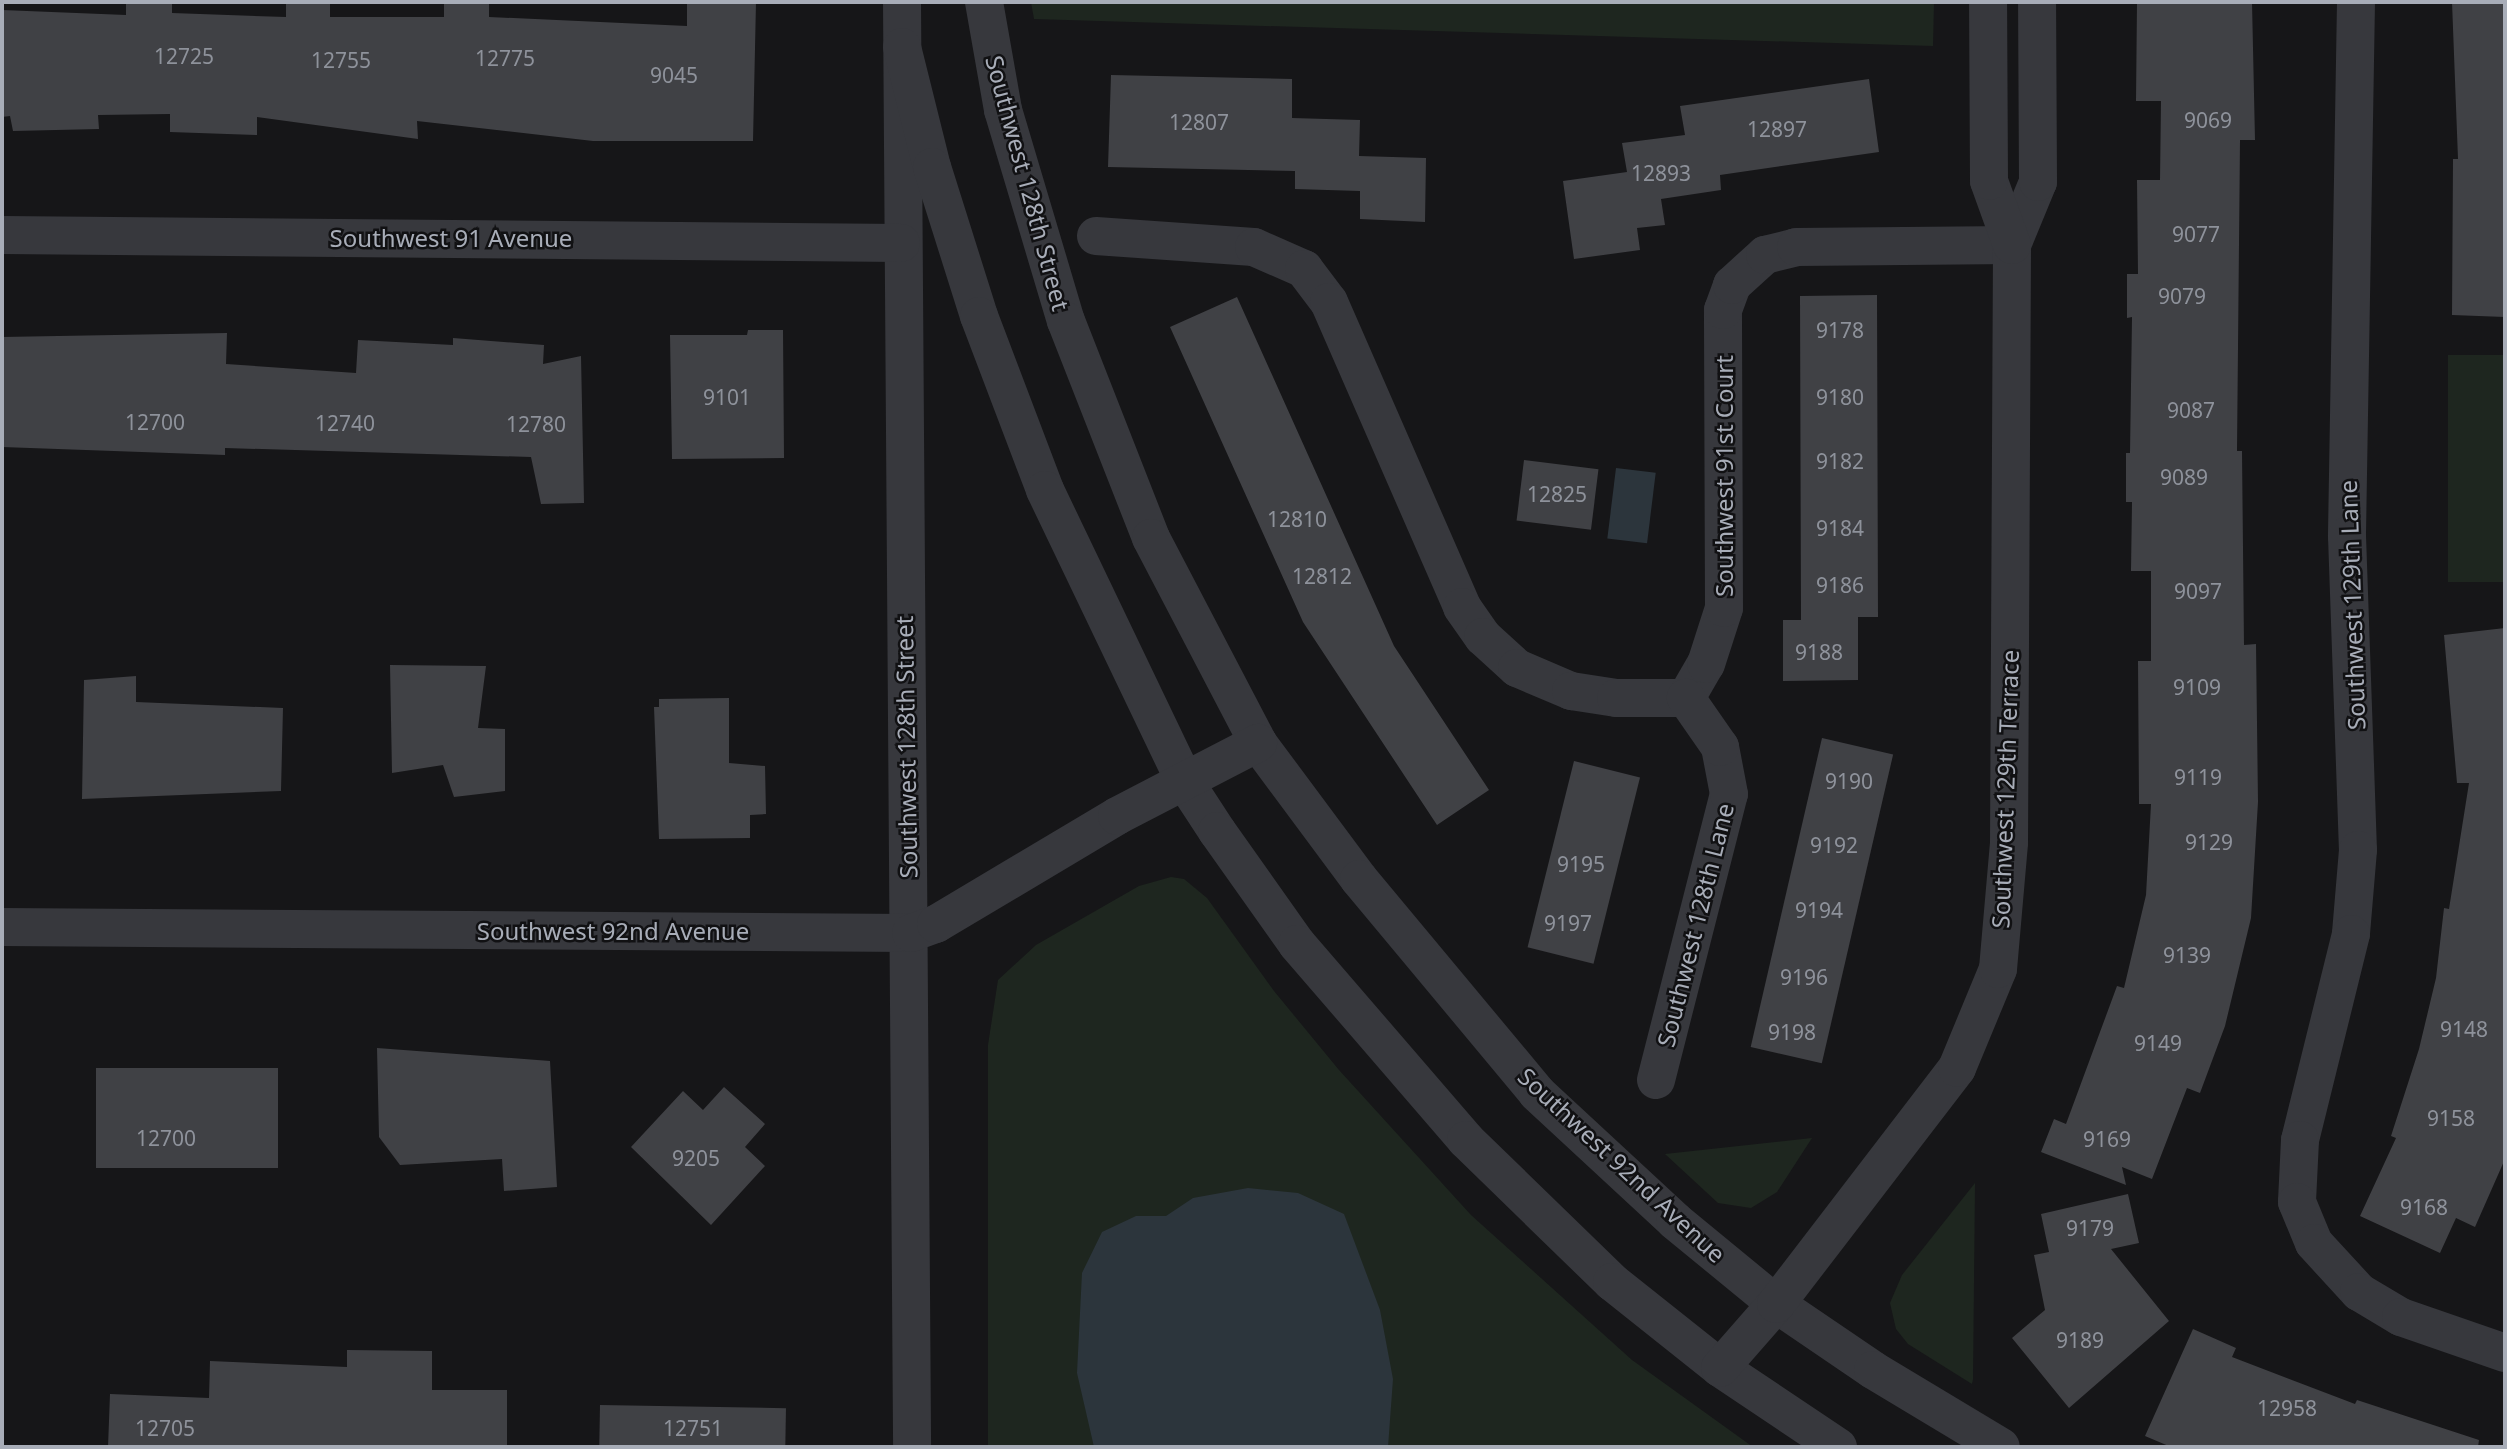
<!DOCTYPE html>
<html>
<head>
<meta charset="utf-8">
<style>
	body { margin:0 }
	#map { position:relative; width:2507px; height:1449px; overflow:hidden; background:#161618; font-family:"Noto Sans",sans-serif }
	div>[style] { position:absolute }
	.green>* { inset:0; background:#1e261f; transform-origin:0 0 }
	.water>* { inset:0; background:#2c353c; transform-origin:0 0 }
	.building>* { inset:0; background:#404145; transform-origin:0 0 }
	.minor>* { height:38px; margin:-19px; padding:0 19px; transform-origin:19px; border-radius:19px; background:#37383d }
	span { translate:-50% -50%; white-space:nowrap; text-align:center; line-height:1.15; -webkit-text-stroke:5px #111113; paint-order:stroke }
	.number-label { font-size:21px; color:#8e929b }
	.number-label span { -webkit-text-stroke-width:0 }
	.street-label { font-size:24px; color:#a8adb8 }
	.frame { position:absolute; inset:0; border:4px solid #a8adb8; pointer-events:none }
</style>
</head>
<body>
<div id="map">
	<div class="green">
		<i style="clip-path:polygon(1031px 2px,1934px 2px,1933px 46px,1034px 19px)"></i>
		<i style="left:2505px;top:355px;width:227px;height:57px;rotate:90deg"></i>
		<i style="clip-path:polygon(1171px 877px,1184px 879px,1207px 898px,1274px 991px,1339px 1070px,1471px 1215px,1632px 1360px,1753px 1447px,988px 1447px,988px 1045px,998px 980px,1036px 945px,1139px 886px)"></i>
		<i style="clip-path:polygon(1812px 1138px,1777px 1192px,1751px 1208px,1718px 1203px,1665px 1154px)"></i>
		<i style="clip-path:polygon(1975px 1183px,1973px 1379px,1972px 1384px,1908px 1344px,1896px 1329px,1890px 1303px,1902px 1275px)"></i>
	</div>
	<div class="water">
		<i style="left:1616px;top:468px;width:40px;height:71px;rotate:7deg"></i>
		<i style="clip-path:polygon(1248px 1188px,1298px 1193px,1344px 1214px,1380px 1310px,1393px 1379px,1388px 1447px,1094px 1447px,1077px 1373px,1082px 1273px,1102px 1232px,1136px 1216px,1166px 1216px,1193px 1198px)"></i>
	</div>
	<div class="building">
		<i style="clip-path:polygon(126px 2px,172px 2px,172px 13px,286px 17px,286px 2px,330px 2px,330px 17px,444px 17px,444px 2px,489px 2px,489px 17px,687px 26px,687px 2px,756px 2px,753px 141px,593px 141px,417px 121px,418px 139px,257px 117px,257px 135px,170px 132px,170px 114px,98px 115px,99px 129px,13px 131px,10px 116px,2px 117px,2px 10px,126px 15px)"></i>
		<i style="clip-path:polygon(2137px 2px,2252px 2px,2255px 140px,2240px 140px,2237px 451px,2242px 451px,2244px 645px,2256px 644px,2258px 802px,2251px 918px,2225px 1026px,2200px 1093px,2187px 1088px,2152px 1179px,2122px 1167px,2126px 1185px,2041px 1152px,2054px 1119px,2066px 1124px,2117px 986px,2124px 988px,2146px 895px,2151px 804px,2139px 804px,2138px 661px,2151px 661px,2151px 571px,2131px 571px,2132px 502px,2126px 502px,2126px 453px,2130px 453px,2132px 317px,2127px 318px,2127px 274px,2138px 274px,2137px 180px,2160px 180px,2161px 101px,2136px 101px)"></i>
		<i style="clip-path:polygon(2452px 2px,2505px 2px,2505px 317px,2452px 315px,2453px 159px,2458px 159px)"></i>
		<i style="clip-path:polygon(1111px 75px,1292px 79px,1292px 118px,1360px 120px,1359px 156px,1426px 158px,1425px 222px,1360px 219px,1360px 191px,1295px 189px,1295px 171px,1108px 167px)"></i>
		<i style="clip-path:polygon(1869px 79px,1879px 152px,1720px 175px,1721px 190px,1661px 199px,1665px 225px,1637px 228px,1640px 250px,1574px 259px,1563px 181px,1627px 172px,1622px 143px,1685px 135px,1680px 106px)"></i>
		<i style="clip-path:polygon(1877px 295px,1878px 617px,1858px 617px,1858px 680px,1783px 681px,1783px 620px,1801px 620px,1800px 296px)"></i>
		<i style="clip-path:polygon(1237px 297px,1394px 646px,1489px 790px,1437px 825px,1303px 622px,1170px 327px)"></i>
		<i style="clip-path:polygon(748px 330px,783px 330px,784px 458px,672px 459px,670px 335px,747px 335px)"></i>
		<i style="clip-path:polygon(227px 333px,226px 364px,356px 373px,358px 340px,453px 345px,453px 338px,544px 345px,543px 364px,581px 356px,584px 503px,541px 504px,531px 457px,225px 448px,225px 455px,2px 447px,2px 337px)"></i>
		<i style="left:1524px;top:460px;width:75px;height:61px;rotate:7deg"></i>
		<i style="clip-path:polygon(2505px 628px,2505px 1159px,2475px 1227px,2456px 1218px,2440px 1253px,2360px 1216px,2396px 1138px,2391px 1136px,2419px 1049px,2436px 978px,2444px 908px,2449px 909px,2469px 783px,2457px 783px,2444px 635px)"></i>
		<i style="clip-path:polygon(390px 665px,486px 666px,478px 728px,505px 729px,505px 791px,454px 797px,443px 765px,392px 773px)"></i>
		<i style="clip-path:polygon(136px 676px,136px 702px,283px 708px,281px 791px,82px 799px,84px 680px)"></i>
		<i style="clip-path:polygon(729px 698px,729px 763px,765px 766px,766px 814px,750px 815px,750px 838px,659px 839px,654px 707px,659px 707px,659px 699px)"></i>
		<i style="left:1822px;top:738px;width:73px;height:317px;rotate:13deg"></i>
		<i style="left:1574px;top:761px;width:68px;height:192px;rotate:14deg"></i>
		<i style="clip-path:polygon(377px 1048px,550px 1061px,557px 1187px,504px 1191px,502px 1159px,400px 1165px,379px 1137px)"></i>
		<i style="left:96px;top:1068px;width:182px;height:100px"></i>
		<i style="clip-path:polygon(724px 1087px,765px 1124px,745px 1147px,765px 1166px,711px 1225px,631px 1147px,683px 1091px,703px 1110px)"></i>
		<i style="clip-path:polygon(2128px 1194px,2139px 1243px,2111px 1249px,2169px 1321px,2069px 1408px,2012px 1338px,2045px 1310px,2034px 1255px,2049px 1252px,2041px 1214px)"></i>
		<i style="clip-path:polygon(2193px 1329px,2236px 1348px,2232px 1357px,2355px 1404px,2357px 1400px,2479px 1440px,2478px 1447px,2171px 1447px,2145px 1436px)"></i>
		<i style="clip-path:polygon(347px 1350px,432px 1351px,432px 1390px,507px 1390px,507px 1447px,108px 1447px,110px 1394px,209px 1398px,210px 1361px,347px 1367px)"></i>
		<i style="left:600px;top:1405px;width:186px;height:42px;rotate:1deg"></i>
	</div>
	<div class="minor">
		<i style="left:902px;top:2px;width:1445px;rotate:89.6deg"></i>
		<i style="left:984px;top:2px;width:110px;rotate:80deg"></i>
		<i style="left:1003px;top:110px;width:220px;rotate:73.4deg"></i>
		<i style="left:1066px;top:321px;width:233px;rotate:68.6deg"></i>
		<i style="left:1151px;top:538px;width:231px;rotate:62.4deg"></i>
		<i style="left:1258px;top:743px;width:169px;rotate:53.4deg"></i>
		<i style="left:1359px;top:879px;width:278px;rotate:50.2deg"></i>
		<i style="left:1537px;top:1093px;width:188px;rotate:42.8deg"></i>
		<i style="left:1675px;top:1221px;width:131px;rotate:39.4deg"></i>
		<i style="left:1776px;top:1304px;width:117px;rotate:34.2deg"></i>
		<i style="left:1873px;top:1370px;width:149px;rotate:31deg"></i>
		<i style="left:2356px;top:2px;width:534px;rotate:90.97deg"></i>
		<i style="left:2347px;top:536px;width:314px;rotate:88deg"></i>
		<i style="left:2358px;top:850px;width:84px;rotate:94.8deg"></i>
		<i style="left:2351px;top:934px;width:212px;rotate:103.9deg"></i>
		<i style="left:2300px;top:1140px;width:62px;rotate:92.8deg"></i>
		<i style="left:2297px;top:1202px;width:44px;rotate:67.5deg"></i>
		<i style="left:2314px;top:1243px;width:67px;rotate:47.4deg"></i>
		<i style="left:2359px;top:1292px;width:49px;rotate:30.8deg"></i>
		<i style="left:2401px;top:1317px;width:110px;rotate:19.1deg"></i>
		<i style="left:902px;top:47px;width:124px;rotate:76deg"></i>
		<i style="left:932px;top:167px;width:156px;rotate:72.5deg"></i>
		<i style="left:979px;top:316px;width:186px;rotate:69.2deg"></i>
		<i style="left:1045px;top:490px;width:324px;rotate:64.4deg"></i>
		<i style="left:1185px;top:782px;width:59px;rotate:56.9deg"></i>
		<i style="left:1217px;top:831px;width:138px;rotate:54.7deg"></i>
		<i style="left:1297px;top:944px;width:259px;rotate:49.2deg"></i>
		<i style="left:1466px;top:1140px;width:204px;rotate:44.2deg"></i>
		<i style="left:1612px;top:1282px;width:138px;rotate:38.5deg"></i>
		<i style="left:1720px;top:1368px;width:142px;rotate:33.8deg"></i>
		<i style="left:2px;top:235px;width:899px;rotate:0.51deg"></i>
		<i style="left:1096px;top:236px;width:158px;rotate:4deg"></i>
		<i style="left:1254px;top:247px;width:55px;rotate:23.7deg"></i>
		<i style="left:1304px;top:269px;width:41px;rotate:52.9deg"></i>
		<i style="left:1329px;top:302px;width:333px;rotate:66.4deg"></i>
		<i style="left:1462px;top:607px;width:37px;rotate:55deg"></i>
		<i style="left:1483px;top:637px;width:46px;rotate:42.4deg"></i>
		<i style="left:1517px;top:668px;width:59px;rotate:23.1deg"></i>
		<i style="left:1571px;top:691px;width:46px;rotate:8.8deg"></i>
		<i style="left:1616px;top:698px;width:70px"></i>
		<i style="left:2012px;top:245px;width:68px;rotate:-67.6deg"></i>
		<i style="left:2038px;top:182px;width:180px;rotate:-90.3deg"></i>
		<i style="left:1686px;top:698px;width:39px;rotate:-60deg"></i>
		<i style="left:1706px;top:664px;width:59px;rotate:-72.2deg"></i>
		<i style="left:1724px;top:608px;width:298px;rotate:-90.2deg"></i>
		<i style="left:1723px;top:310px;width:27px;rotate:-70deg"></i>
		<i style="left:1732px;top:285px;width:45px;rotate:-42.3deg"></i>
		<i style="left:1765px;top:255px;width:32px;rotate:-14deg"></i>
		<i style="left:1796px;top:247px;width:216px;rotate:-0.5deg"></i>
		<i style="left:2px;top:927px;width:909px;rotate:0.38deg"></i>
		<i style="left:911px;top:933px;width:27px;rotate:-20deg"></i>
		<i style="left:936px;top:924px;width:211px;rotate:-30.8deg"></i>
		<i style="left:1117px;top:816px;width:159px;rotate:-27.4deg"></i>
		<i style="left:1656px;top:1080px;width:295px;rotate:-75.7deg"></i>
		<i style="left:1729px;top:794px;width:48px;rotate:-100.8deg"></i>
		<i style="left:1720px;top:747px;width:60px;rotate:-124.8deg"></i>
		<i style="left:1720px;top:1368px;width:85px;rotate:-48.8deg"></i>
		<i style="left:1776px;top:1304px;width:297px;rotate:-52.5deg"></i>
		<i style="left:1957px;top:1068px;width:107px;rotate:-67.5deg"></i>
		<i style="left:1998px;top:969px;width:127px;rotate:-85deg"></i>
		<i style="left:2009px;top:842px;width:597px;rotate:-89.71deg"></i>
		<i style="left:2012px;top:245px;width:68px;rotate:-109.8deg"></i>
		<i style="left:1989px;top:181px;width:179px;rotate:-90.3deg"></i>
	</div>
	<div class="number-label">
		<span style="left:184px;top:56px">12725</span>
		<span style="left:505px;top:58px">12775</span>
		<span style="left:341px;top:60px">12755</span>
		<span style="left:674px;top:75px">9045</span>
		<span style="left:2208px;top:120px">9069</span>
		<span style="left:1199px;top:122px">12807</span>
		<span style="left:1777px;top:129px">12897</span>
		<span style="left:1661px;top:173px">12893</span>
		<span style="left:2196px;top:234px">9077</span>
		<span style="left:2182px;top:296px">9079</span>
		<span style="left:1840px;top:330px">9178</span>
		<span style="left:727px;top:397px">9101</span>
		<span style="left:1840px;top:397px">9180</span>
		<span style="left:2191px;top:410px">9087</span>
		<span style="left:155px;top:422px">12700</span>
		<span style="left:345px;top:423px">12740</span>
		<span style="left:536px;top:424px">12780</span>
		<span style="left:1840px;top:461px">9182</span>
		<span style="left:2184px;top:477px">9089</span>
		<span style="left:1557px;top:494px">12825</span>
		<span style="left:1297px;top:519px">12810</span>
		<span style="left:1840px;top:528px">9184</span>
		<span style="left:1322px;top:576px">12812</span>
		<span style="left:1840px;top:585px">9186</span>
		<span style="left:2198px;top:591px">9097</span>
		<span style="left:1819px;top:652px">9188</span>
		<span style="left:2197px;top:687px">9109</span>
		<span style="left:2198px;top:777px">9119</span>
		<span style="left:1849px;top:781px">9190</span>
		<span style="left:2209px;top:842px">9129</span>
		<span style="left:1834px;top:845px">9192</span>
		<span style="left:1581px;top:864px">9195</span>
		<span style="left:1819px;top:910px">9194</span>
		<span style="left:1568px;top:923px">9197</span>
		<span style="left:2187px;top:955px">9139</span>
		<span style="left:1804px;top:977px">9196</span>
		<span style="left:2464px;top:1029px">9148</span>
		<span style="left:1792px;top:1032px">9198</span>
		<span style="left:2158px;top:1043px">9149</span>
		<span style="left:2451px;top:1118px">9158</span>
		<span style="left:166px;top:1138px">12700</span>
		<span style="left:2107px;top:1139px">9169</span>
		<span style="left:696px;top:1158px">9205</span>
		<span style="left:2424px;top:1207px">9168</span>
		<span style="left:2090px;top:1228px">9179</span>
		<span style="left:2080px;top:1340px">9189</span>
		<span style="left:2287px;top:1408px">12958</span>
		<span style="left:165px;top:1428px">12705</span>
		<span style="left:693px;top:1428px">12751</span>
	</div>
	<div class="street-label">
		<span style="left:1028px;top:183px;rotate:75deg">Southwest 128th Street</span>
		<span style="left:451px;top:238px">Southwest 91 Avenue</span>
		<span style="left:1724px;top:476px;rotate:-90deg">Southwest 91st Court</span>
		<span style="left:2352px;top:605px;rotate:-92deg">Southwest 129th Lane</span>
		<span style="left:906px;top:747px;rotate:-91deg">Southwest 128th Street</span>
		<span style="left:2005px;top:789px;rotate:-88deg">Southwest 129th Terrace</span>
		<span style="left:1695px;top:925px;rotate:-76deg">Southwest 128th Lane</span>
		<span style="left:613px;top:931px">Southwest 92nd Avenue</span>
		<span style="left:1622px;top:1165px;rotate:43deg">Southwest 92nd Avenue</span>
	</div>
	<div class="frame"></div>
</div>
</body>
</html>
